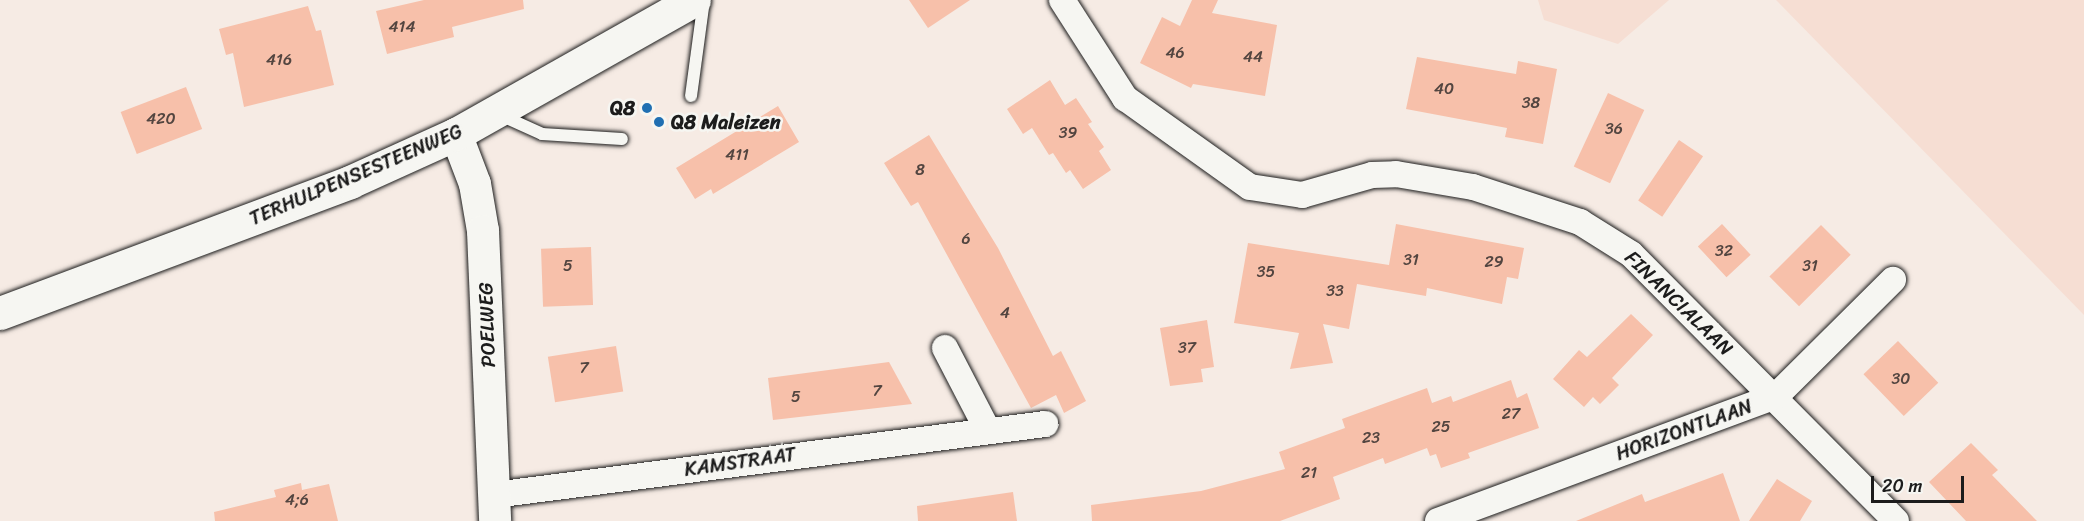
<!DOCTYPE html>
<html>
<head>
<meta charset="utf-8">
<style>
	body { margin:0 }
	#map { position:relative; width:2084px; height:521px; overflow:hidden; background:#f6ebe4; font-family:Sriracha,sans-serif }
	div>[style] { position:absolute }
	.built>* { inset:0; background:#f6ded3 }
	.building>* { inset:0; background:#f7c0aa; transform-origin:0 0 }
	.roads { filter:drop-shadow(0 0 2px #1c1c1c) drop-shadow(0 0 2px #1c1c1c) }
	.service>* { height:12px; margin:-6px; padding:0 6px; transform-origin:6px; border-radius:6px; background:#f6f6f2 }
	.minor>* { height:26px; margin:-13px; padding:0 13px; transform-origin:13px; border-radius:13px; background:#f6f6f2 }
	.tertiary>* { height:32px; margin:-16px; padding:0 16px; transform-origin:16px; border-radius:16px; background:#f6f6f2 }
	.secondary>* { height:33px; margin:-16.5px; padding:0 16.5px; transform-origin:16.5px; border-radius:16.5px; background:#f6f6f2 }
	.dots>* { width:16px; height:16px; translate:-50% -50%; box-sizing:border-box; border:3px solid #f6f6f2; border-radius:50% }
	span { translate:-50% -50%; white-space:nowrap; text-align:center; line-height:1.15; -webkit-text-stroke:5px #f6f6f2; paint-order:stroke }
	.number-label { font-size:16px; color:#534540 }
	.number-label span { -webkit-text-stroke-width:0 }
	.poi-label { font-size:20px; color:#1c1c1c; font-weight:700 }
	.right { translate:-100% -50%; text-align:right }
	.left { translate:0 -50%; text-align:left }
	.street-label { font-size:20px; color:#1c1c1c }
	.scale { position:absolute; left:1871px; top:476px; width:93px; height:27px; box-sizing:border-box; border:3px solid #1c1c1c; border-top:0; padding-left:8px; font-size:18px; line-height:21px; white-space:nowrap; color:#1c1c1c; -webkit-text-stroke:4px #f6f6f2; paint-order:stroke }
</style>
</head>
<body>
<div id="map">
	<div class="built">
		<i style="clip-path:polygon(1538px 0,1669px 0,1618px 44px,1544px 20px)"></i>
		<i style="clip-path:polygon(1776px 0,2084px 0,2084px 315px)"></i>
	</div>
	<div class="building">
		<i style="clip-path:polygon(424px 0,523px 0,524px 9px,452px 27px,454px 37px,387px 54px,376px 11px)"></i>
		<i style="clip-path:polygon(909px 0,970px 0,928px 28px)"></i>
		<i style="clip-path:polygon(1192px 0,1218px 0,1212px 13px,1277px 25px,1265px 96px,1193px 84px,1191px 88px,1140px 63px,1162px 17px,1180px 26px)"></i>
		<i style="clip-path:polygon(308px 6px,316px 31px,321px 30px,334px 85px,244px 107px,233px 53px,226px 55px,219px 29px)"></i>
		<i style="clip-path:polygon(1417px 57px,1516px 74px,1518px 61px,1557px 69px,1543px 144px,1505px 137px,1507px 128px,1406px 109px)"></i>
		<i style="clip-path:polygon(1050px 80px,1065px 105px,1076px 98px,1092px 122px,1088px 124px,1104px 147px,1099px 151px,1111px 170px,1083px 189px,1070px 170px,1066px 173px,1053px 153px,1049px 155px,1032px 128px,1023px 134px,1007px 109px)"></i>
		<i style="left:186px;top:87px;width:45px;height:70px;rotate:69deg"></i>
		<i style="left:1608px;top:93px;width:40px;height:81px;rotate:25deg"></i>
		<i style="clip-path:polygon(778px 106px,799px 142px,713px 194px,711px 189px,695px 199px,676px 168px)"></i>
		<i style="clip-path:polygon(929px 135px,998px 248px,1053px 356px,1061px 351px,1086px 401px,1064px 413px,1056px 395px,1031px 408px,918px 202px,911px 206px,884px 163px)"></i>
		<i style="left:1679px;top:140px;width:29px;height:73px;rotate:34deg"></i>
		<i style="clip-path:polygon(1396px 224px,1524px 248px,1518px 279px,1507px 277px,1502px 304px,1427px 288px,1426px 296px,1357px 284px,1349px 329px,1323px 324px,1333px 363px,1290px 369px,1299px 333px,1234px 323px,1248px 243px,1389px 265px)"></i>
		<i style="left:1722px;top:224px;width:42px;height:33px;rotate:47deg"></i>
		<i style="left:1821px;top:225px;width:42px;height:73px;rotate:45deg"></i>
		<i style="left:591px;top:247px;width:58px;height:50px;rotate:88deg"></i>
		<i style="clip-path:polygon(1631px 314px,1653px 335px,1612px 378px,1619px 385px,1600px 404px,1593px 397px,1584px 407px,1553px 379px,1579px 350px,1587px 357px)"></i>
		<i style="clip-path:polygon(1207px 320px,1214px 367px,1201px 369px,1203px 382px,1170px 386px,1160px 328px)"></i>
		<i style="left:1898px;top:341px;width:58px;height:48px;rotate:46deg"></i>
		<i style="left:616px;top:346px;width:46px;height:69px;rotate:81deg"></i>
		<i style="clip-path:polygon(889px 362px,912px 404px,773px 420px,768px 378px)"></i>
		<i style="clip-path:polygon(1511px 380px,1517px 398px,1527px 393px,1539px 428px,1468px 453px,1470px 458px,1441px 468px,1436px 454px,1430px 456px,1427px 448px,1385px 464px,1383px 458px,1333px 477px,1340px 499px,1280px 521px,1092px 521px,1091px 505px,1201px 491px,1285px 469px,1279px 452px,1345px 428px,1342px 419px,1427px 388px,1432px 403px,1451px 396px,1453px 402px)"></i>
		<i style="clip-path:polygon(1971px 443px,1998px 470px,1992px 475px,2037px 521px,1966px 521px,1929px 482px)"></i>
		<i style="clip-path:polygon(1723px 473px,1740px 521px,1576px 521px,1642px 494px,1645px 502px)"></i>
		<i style="clip-path:polygon(1777px 479px,1812px 501px,1800px 521px,1749px 521px)"></i>
		<i style="clip-path:polygon(301px 483px,302px 490px,329px 484px,338px 521px,215px 521px,214px 512px,276px 497px,274px 490px)"></i>
		<i style="clip-path:polygon(1013px 492px,1017px 521px,918px 521px,917px 506px)"></i>
	</div>
	<div class="roads">
		<div class="service">
			<i style="left:691px;top:96px;width:97px;rotate:-82.3deg"></i>
			<i style="left:498px;top:114px;width:48px;rotate:24.4deg"></i>
			<i style="left:542px;top:134px;width:80px;rotate:3.6deg"></i>
		</div>
		<div class="minor">
			<i style="left:1062px;top:0;width:117px;rotate:57.3deg"></i>
			<i style="left:1125px;top:98px;width:153px;rotate:35.5deg"></i>
			<i style="left:1250px;top:187px;width:53px;rotate:8.7deg"></i>
			<i style="left:1302px;top:195px;width:73px;rotate:-15.9deg"></i>
			<i style="left:1372px;top:175px;width:24px;rotate:-2deg"></i>
			<i style="left:1396px;top:174px;width:78px;rotate:9.6deg"></i>
			<i style="left:1473px;top:187px;width:113px;rotate:18.1deg"></i>
			<i style="left:1580px;top:222px;width:60px;rotate:32.1deg"></i>
			<i style="left:1631px;top:254px;width:376px;rotate:45.2deg"></i>
			<i style="left:945px;top:348px;width:91px;rotate:62.6deg"></i>
			<i style="left:494px;top:495px;width:556px;rotate:-7.34deg"></i>
			<i style="left:1438px;top:521px;width:360px;rotate:-20.3deg"></i>
			<i style="left:1776px;top:396px;width:165px;rotate:-44.8deg"></i>
		</div>
		<div class="tertiary">
			<i style="left:456px;top:134px;width:53px;rotate:69.2deg"></i>
			<i style="left:475px;top:184px;width:48px;rotate:80.3deg"></i>
			<i style="left:483px;top:231px;width:290px;rotate:87.6deg"></i>
		</div>
		<div class="secondary">
			<i style="left:0;top:313px;width:374px;rotate:-20.5deg"></i>
			<i style="left:350px;top:182px;width:116px;rotate:-24.4deg"></i>
			<i style="left:456px;top:134px;width:273px;rotate:-29.4deg"></i>
		</div>
	</div>
	<div class="dots">
		<i style="left:647px;top:108px;background:#1f6fb2"></i>
		<i style="left:659px;top:122px;background:#1f6fb2"></i>
	</div>
	<div class="number-label">
		<span style="left:402px;top:27px">414</span>
		<span style="left:1175px;top:53px">46</span>
		<span style="left:1253px;top:57px">44</span>
		<span style="left:279px;top:60px">416</span>
		<span style="left:1444px;top:89px">40</span>
		<span style="left:1531px;top:103px">38</span>
		<span style="left:161px;top:119px">420</span>
		<span style="left:1614px;top:129px">36</span>
		<span style="left:1068px;top:133px">39</span>
		<span style="left:737px;top:155px">411</span>
		<span style="left:920px;top:170px">8</span>
		<span style="left:966px;top:239px">6</span>
		<span style="left:1724px;top:251px">32</span>
		<span style="left:1411px;top:260px">31</span>
		<span style="left:1494px;top:262px">29</span>
		<span style="left:568px;top:266px">5</span>
		<span style="left:1810px;top:266px">31</span>
		<span style="left:1266px;top:272px">35</span>
		<span style="left:1335px;top:291px">33</span>
		<span style="left:1005px;top:313px">4</span>
		<span style="left:1187px;top:348px">37</span>
		<span style="left:584px;top:368px">7</span>
		<span style="left:1901px;top:379px">30</span>
		<span style="left:877px;top:391px">7</span>
		<span style="left:796px;top:397px">5</span>
		<span style="left:1511px;top:414px">27</span>
		<span style="left:1441px;top:427px">25</span>
		<span style="left:1371px;top:438px">23</span>
		<span style="left:1309px;top:473px">21</span>
		<span style="left:297px;top:500px">4;6</span>
	</div>
	<div class="poi-label">
		<span class="right" style="left:635px;top:108px">Q8</span>
		<span class="left" style="left:671px;top:122px">Q8 Maleizen</span>
	</div>
	<div class="street-label">
		<span style="left:356px;top:175px;rotate:-23deg">TERHULPENSESTEENWEG</span>
		<span style="left:1679px;top:303px;rotate:44deg">FINANCIALAAN</span>
		<span style="left:487px;top:325px;rotate:-92deg">POELWEG</span>
		<span style="left:1684px;top:430px;rotate:-20deg">HORIZONTLAAN</span>
		<span style="left:740px;top:462px;rotate:-8deg">KAMSTRAAT</span>
	</div>
	<div class="scale">20 m</div>
</div>
</body>
</html>
